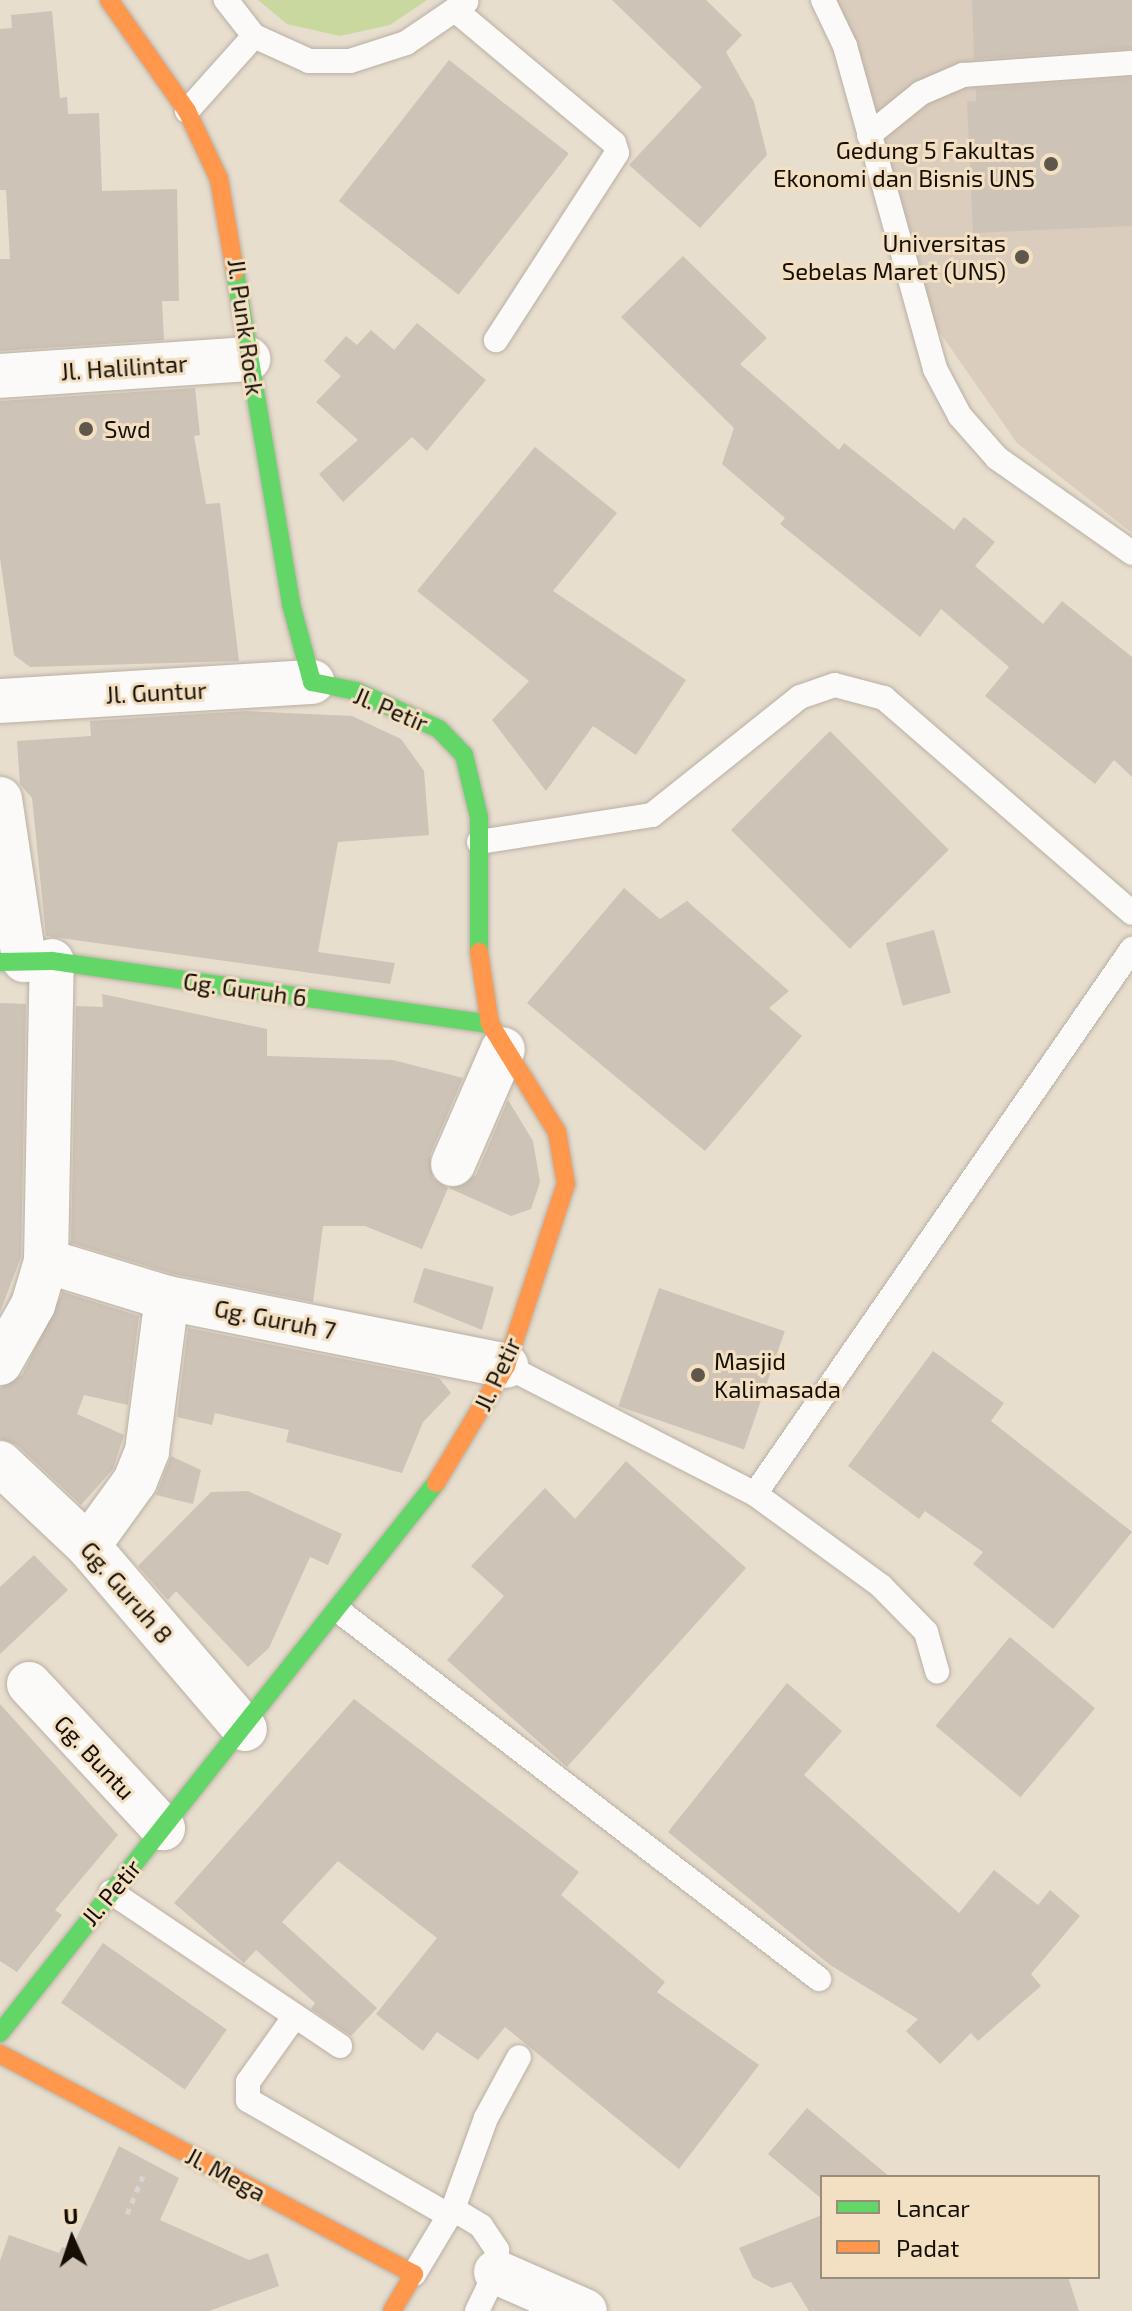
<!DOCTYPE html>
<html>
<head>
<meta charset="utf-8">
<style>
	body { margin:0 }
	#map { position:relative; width:1132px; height:2311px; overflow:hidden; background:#e8dece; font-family:"Exo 2",sans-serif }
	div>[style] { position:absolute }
	.education>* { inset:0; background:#dbcdbd }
	.green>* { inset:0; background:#c8d89f }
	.building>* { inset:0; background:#cdc3b7; transform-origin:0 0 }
	.path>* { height:5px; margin-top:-2.5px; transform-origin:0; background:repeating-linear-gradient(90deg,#d8d5d0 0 6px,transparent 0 12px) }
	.roads { filter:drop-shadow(0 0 2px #b8b0a4) drop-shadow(0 0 2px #b8b0a4) }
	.lane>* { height:24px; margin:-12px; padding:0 12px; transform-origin:12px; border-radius:12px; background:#fcfaf8 }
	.street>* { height:44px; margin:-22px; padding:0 22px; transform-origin:22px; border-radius:22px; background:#fcfaf8 }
	.fast>* { height:18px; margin:-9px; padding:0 9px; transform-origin:9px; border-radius:9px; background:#63d668 }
	.slow>* { height:18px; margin:-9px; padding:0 9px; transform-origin:9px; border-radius:9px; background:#ff974d }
	.dots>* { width:22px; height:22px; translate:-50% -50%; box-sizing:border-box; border:4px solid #f3e0c3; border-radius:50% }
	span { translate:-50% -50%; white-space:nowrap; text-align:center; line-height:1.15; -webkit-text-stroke:6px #f3e0c3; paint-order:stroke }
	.poi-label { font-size:24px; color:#150f05 }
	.right { translate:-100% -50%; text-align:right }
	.left { translate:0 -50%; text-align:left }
	.street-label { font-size:24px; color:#150f05 }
	.legend { position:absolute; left:820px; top:2175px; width:280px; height:104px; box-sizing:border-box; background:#f3e0c3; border:2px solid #9a8c77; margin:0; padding:10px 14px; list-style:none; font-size:24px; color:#150f05 }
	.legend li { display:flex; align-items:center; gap:16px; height:40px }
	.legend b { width:40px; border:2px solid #9a8c77 }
	.north { position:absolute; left:32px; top:2199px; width:80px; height:80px; -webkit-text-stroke:6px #f3e0c3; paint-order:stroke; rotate:357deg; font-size:22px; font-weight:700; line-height:32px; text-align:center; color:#150f05 }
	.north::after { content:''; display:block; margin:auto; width:28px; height:36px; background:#150f05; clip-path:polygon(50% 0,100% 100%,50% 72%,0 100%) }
</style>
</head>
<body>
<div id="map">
	<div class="education">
		<i style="clip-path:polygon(837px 0,1132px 0,1132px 533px,1017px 443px,926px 313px,900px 201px)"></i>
	</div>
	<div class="green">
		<i style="clip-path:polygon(258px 0,427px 0,390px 25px,340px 36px,287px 24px)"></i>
	</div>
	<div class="building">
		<i style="clip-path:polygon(612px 0,706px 0,742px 35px,726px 52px,754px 102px,767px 155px,700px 228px,629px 165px,702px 87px)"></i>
		<i style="clip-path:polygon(972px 0,1132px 0,1132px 48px,974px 59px)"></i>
		<i style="clip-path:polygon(52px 11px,60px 98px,67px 97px,68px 114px,99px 113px,102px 191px,177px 189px,179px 301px,162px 301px,164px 340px,0 351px,0 259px,10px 259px,6px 190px,0 190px,0 29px,12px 28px,11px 15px)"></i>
		<i style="left:449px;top:60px;width:152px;height:179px;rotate:38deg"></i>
		<i style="clip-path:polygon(1132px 78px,1132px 226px,973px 233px,967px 102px,976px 101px,976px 89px)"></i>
		<i style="clip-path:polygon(683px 256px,767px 338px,740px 364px,839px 450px,844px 443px,954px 530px,964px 517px,995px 542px,975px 566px,1043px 624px,1062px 601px,1132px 657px,1132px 777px,1114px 760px,1095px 784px,985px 696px,1009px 667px,941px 609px,920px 637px,780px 524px,785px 518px,722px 464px,734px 428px,621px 317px)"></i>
		<i style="clip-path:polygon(417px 323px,486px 380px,427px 451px,412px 437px,343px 502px,319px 474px,358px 440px,316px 402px,341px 376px,324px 361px,346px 336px,357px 345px,371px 330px,394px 350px)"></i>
		<i style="clip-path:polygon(195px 388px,200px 435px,194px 436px,206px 504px,220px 503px,239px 661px,30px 667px,14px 655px,0 558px,0 401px)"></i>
		<i style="clip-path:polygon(535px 447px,617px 513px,553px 591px,686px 680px,636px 755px,593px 726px,546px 791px,492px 720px,529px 681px,417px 591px)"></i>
		<i style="clip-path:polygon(246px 711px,352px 716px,401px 739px,424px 771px,429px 835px,338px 842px,318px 952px,395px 963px,390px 984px,46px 936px,32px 798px,20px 784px,17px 741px,91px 736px,90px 721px)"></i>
		<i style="left:830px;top:731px;width:168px;height:140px;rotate:45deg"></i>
		<i style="clip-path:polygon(624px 888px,660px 919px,687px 901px,789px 991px,769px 1008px,802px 1036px,705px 1151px,527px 1003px)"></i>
		<i style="left:934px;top:930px;width:65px;height:50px;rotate:75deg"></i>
		<i style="clip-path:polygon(102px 994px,267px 1029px,267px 1056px,393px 1060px,463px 1078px,430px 1155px,433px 1178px,448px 1188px,422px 1249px,365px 1226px,323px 1226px,313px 1302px,173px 1274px,71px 1243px,76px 1006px,103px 1007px)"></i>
		<i style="clip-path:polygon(0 1003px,26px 1004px,21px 1257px,0 1312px)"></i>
		<i style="clip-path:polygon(508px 1100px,533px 1141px,540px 1182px,531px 1209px,511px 1216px,449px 1188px,476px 1175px)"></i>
		<i style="clip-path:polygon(424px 1268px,494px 1287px,482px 1330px,413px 1302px)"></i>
		<i style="left:659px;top:1288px;width:133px;height:125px;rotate:19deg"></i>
		<i style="clip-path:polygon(63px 1292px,139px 1316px,128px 1405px,84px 1395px,77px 1414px,124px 1435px,113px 1469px,81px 1505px,17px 1445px,0 1439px,0 1388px,22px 1375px)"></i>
		<i style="clip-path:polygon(188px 1328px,439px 1378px,451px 1393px,423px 1422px,402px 1473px,286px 1442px,289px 1430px,215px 1413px,212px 1425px,177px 1417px)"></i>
		<i style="clip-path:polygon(933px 1351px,1004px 1403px,991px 1421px,1132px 1532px,1053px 1629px,973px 1564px,983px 1552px,925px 1511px,919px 1519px,848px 1466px)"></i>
		<i style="clip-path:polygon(171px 1456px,201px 1470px,193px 1504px,156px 1495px)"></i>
		<i style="clip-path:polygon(626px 1461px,746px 1568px,567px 1767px,447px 1660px,504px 1596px,471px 1566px,545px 1488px,575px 1519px)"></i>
		<i style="clip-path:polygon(248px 1491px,342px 1534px,328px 1565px,310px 1557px,269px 1648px,248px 1667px,176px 1591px,168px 1600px,138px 1566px,211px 1492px)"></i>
		<i style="clip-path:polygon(34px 1555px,68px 1590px,0 1654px,0 1587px)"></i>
		<i style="left:1010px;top:1637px;width:111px;height:116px;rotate:40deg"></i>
		<i style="clip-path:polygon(787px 1683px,842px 1731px,804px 1775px,959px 1913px,994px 1870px,1038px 1905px,1050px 1890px,1080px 1916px,1031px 1974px,1041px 1986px,978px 2041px,971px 2033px,940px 2064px,906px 2031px,918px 2019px,830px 1965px,668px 1832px)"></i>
		<i style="clip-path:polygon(354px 1699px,579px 1872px,561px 1895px,665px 1982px,657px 1992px,759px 2065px,679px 2169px,505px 2027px,478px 2060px,437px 2032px,423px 2051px,376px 2014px,437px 1938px,338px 1861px,282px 1922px,377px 2008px,351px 2036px,311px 2009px,315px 2003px,256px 1950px,244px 1963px,174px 1903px)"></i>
		<i style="clip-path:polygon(0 1704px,118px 1835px,55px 1910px,62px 1915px,17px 1972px,0 1961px)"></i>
		<i style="left:103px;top:1943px;width:151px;height:73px;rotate:35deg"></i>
		<i style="clip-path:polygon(807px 2108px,890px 2177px,822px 2177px,822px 2199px,768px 2154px)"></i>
		<i style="clip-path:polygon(119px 2146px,179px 2178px,160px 2220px,249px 2260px,268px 2253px,279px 2286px,209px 2311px,0 2311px,0 2261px,9px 2235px,59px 2253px,62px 2247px,71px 2250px)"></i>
		<i style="clip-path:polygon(822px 2215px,822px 2277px,1068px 2277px,1079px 2311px,809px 2311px,791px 2282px,772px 2288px,753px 2278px,739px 2248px)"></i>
	</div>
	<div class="path">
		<i style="left:127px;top:2214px;width:41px;rotate:-67.2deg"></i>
	</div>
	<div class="roads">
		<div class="lane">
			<i style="left:823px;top:0;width:51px;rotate:64.4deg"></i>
			<i style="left:845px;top:46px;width:335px;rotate:74.4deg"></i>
			<i style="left:935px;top:369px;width:53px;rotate:62deg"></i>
			<i style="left:960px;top:416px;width:56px;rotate:48.6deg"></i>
			<i style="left:997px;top:458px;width:165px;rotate:35.1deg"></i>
			<i style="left:455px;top:10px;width:207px;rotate:39.9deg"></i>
			<i style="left:614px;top:143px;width:10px;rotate:73deg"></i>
			<i style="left:617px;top:153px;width:223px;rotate:122.9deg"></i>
			<i style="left:254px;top:36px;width:60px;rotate:24.4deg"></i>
			<i style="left:309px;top:61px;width:41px"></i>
			<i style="left:350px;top:61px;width:59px;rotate:-17.8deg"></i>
			<i style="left:406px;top:43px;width:73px;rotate:-34.3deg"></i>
			<i style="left:187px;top:111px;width:101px;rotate:-48.2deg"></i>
			<i style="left:254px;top:36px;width:46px;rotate:-127.9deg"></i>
			<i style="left:869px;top:135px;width:67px;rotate:-38.9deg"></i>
			<i style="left:921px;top:93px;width:46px;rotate:-23.2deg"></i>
			<i style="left:963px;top:75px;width:169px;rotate:-4.1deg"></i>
			<i style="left:479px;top:842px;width:175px;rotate:-8.9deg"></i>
			<i style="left:652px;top:815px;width:189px;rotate:-38.6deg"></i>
			<i style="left:800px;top:697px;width:37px;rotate:-19deg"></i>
			<i style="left:835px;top:685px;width:51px;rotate:14.9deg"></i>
			<i style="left:884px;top:698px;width:328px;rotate:40.9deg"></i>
			<i style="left:506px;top:1366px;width:280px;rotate:27.2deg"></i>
			<i style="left:755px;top:1494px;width:156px;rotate:36.1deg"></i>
			<i style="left:881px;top:1586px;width:64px;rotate:45.6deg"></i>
			<i style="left:926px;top:1632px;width:41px;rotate:74.2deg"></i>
			<i style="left:755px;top:1494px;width:663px;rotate:-55.33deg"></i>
			<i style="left:339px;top:1611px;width:605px;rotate:37.48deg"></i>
			<i style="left:111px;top:1892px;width:276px;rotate:33.9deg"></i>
			<i style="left:295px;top:2016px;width:81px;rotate:125.5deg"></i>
			<i style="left:248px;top:2082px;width:18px;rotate:90deg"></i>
			<i style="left:248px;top:2100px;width:233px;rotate:29.9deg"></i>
			<i style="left:453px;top:2209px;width:33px;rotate:31deg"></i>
			<i style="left:481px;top:2226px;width:29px;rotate:56deg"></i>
			<i style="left:497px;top:2250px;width:22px;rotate:93deg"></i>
			<i style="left:496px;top:2272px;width:43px;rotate:116deg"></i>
			<i style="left:414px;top:2274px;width:76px;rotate:-59deg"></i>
			<i style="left:453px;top:2209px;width:97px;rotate:-70.1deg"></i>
			<i style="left:486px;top:2118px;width:69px;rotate:-61.6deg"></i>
		</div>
		<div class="street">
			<i style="left:0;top:376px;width:249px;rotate:-3.9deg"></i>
			<i style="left:0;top:701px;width:313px;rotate:-3.5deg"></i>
			<i style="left:0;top:799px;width:163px;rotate:81.5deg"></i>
			<i style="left:453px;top:1164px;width:125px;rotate:-66.5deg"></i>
			<i style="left:46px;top:1261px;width:127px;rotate:17deg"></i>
			<i style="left:167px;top:1298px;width:346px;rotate:11.3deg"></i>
			<i style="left:0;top:1363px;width:67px;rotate:-60.4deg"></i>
			<i style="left:33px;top:1305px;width:46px;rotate:-73.5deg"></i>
			<i style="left:46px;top:1261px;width:300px;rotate:-88.9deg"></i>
			<i style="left:0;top:1463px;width:121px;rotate:43.3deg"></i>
			<i style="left:88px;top:1546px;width:241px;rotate:49.4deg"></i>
			<i style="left:88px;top:1546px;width:80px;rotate:-54.1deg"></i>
			<i style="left:135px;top:1481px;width:32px;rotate:-68deg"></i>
			<i style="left:147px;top:1451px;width:154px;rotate:-82.6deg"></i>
			<i style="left:29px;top:1684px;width:197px;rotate:47.1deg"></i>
			<i style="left:496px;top:2272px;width:97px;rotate:23.7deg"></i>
		</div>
		<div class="fast">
			<i style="left:235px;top:272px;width:337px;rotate:80.4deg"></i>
			<i style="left:291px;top:604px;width:81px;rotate:74.9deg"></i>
			<i style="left:312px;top:682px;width:45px;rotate:11.6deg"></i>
			<i style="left:356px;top:691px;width:91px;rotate:24.6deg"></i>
			<i style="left:439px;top:729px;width:36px;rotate:46deg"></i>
			<i style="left:464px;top:755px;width:64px;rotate:76.4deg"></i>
			<i style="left:479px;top:817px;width:135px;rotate:90deg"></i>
			<i style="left:0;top:962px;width:52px;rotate:-1.1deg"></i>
			<i style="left:52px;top:961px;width:443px;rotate:8.2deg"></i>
			<i style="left:0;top:2033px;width:702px;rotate:-51.6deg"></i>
		</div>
		<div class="slow">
			<i style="left:109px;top:0;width:136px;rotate:54.9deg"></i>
			<i style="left:187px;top:111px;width:75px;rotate:64.8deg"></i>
			<i style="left:219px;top:179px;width:94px;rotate:80.2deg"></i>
			<i style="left:436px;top:1483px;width:136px;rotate:-59.1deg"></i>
			<i style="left:506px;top:1366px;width:192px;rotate:-71.8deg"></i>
			<i style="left:566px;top:1184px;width:53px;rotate:-99.8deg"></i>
			<i style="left:557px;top:1132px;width:127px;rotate:-121.8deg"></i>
			<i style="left:490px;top:1024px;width:73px;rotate:-98.7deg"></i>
			<i style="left:0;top:2054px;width:469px;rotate:28deg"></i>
			<i style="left:414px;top:2274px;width:43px;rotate:120.7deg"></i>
		</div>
	</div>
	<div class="dots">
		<i style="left:1051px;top:164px;background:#5f574b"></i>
		<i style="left:1022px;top:257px;background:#5f574b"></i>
		<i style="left:86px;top:429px;background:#5f574b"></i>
		<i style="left:698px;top:1375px;background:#5f574b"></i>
	</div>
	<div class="poi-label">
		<span class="right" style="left:1035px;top:164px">Gedung 5 Fakultas<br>Ekonomi dan Bisnis UNS</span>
		<span class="right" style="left:1006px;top:257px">Universitas<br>Sebelas Maret (UNS)</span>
		<span class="left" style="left:104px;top:429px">Swd</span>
		<span class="left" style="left:714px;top:1375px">Masjid<br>Kalimasada</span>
	</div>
	<div class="street-label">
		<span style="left:246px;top:327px;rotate:82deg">Jl. Punk Rock</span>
		<span style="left:124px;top:367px;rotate:-4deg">Jl. Halilintar</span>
		<span style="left:156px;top:692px;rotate:-3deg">Jl. Guntur</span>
		<span style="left:391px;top:709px;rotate:23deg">Jl. Petir</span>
		<span style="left:245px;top:989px;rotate:8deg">Gg. Guruh 6</span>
		<span style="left:275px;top:1319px;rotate:11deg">Gg. Guruh 7</span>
		<span style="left:497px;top:1374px;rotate:-65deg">Jl. Petir</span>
		<span style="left:127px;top:1592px;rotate:49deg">Gg. Guruh 8</span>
		<span style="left:95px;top:1757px;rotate:47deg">Gg. Buntu</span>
		<span style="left:111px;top:1892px;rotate:-50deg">Jl. Petir</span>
		<span style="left:226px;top:2174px;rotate:28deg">Jl. Mega</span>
	</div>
	<ul class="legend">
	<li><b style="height:10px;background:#63d668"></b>Lancar</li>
	<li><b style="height:10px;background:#ff974d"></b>Padat</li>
	</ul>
	<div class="north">U</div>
</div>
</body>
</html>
